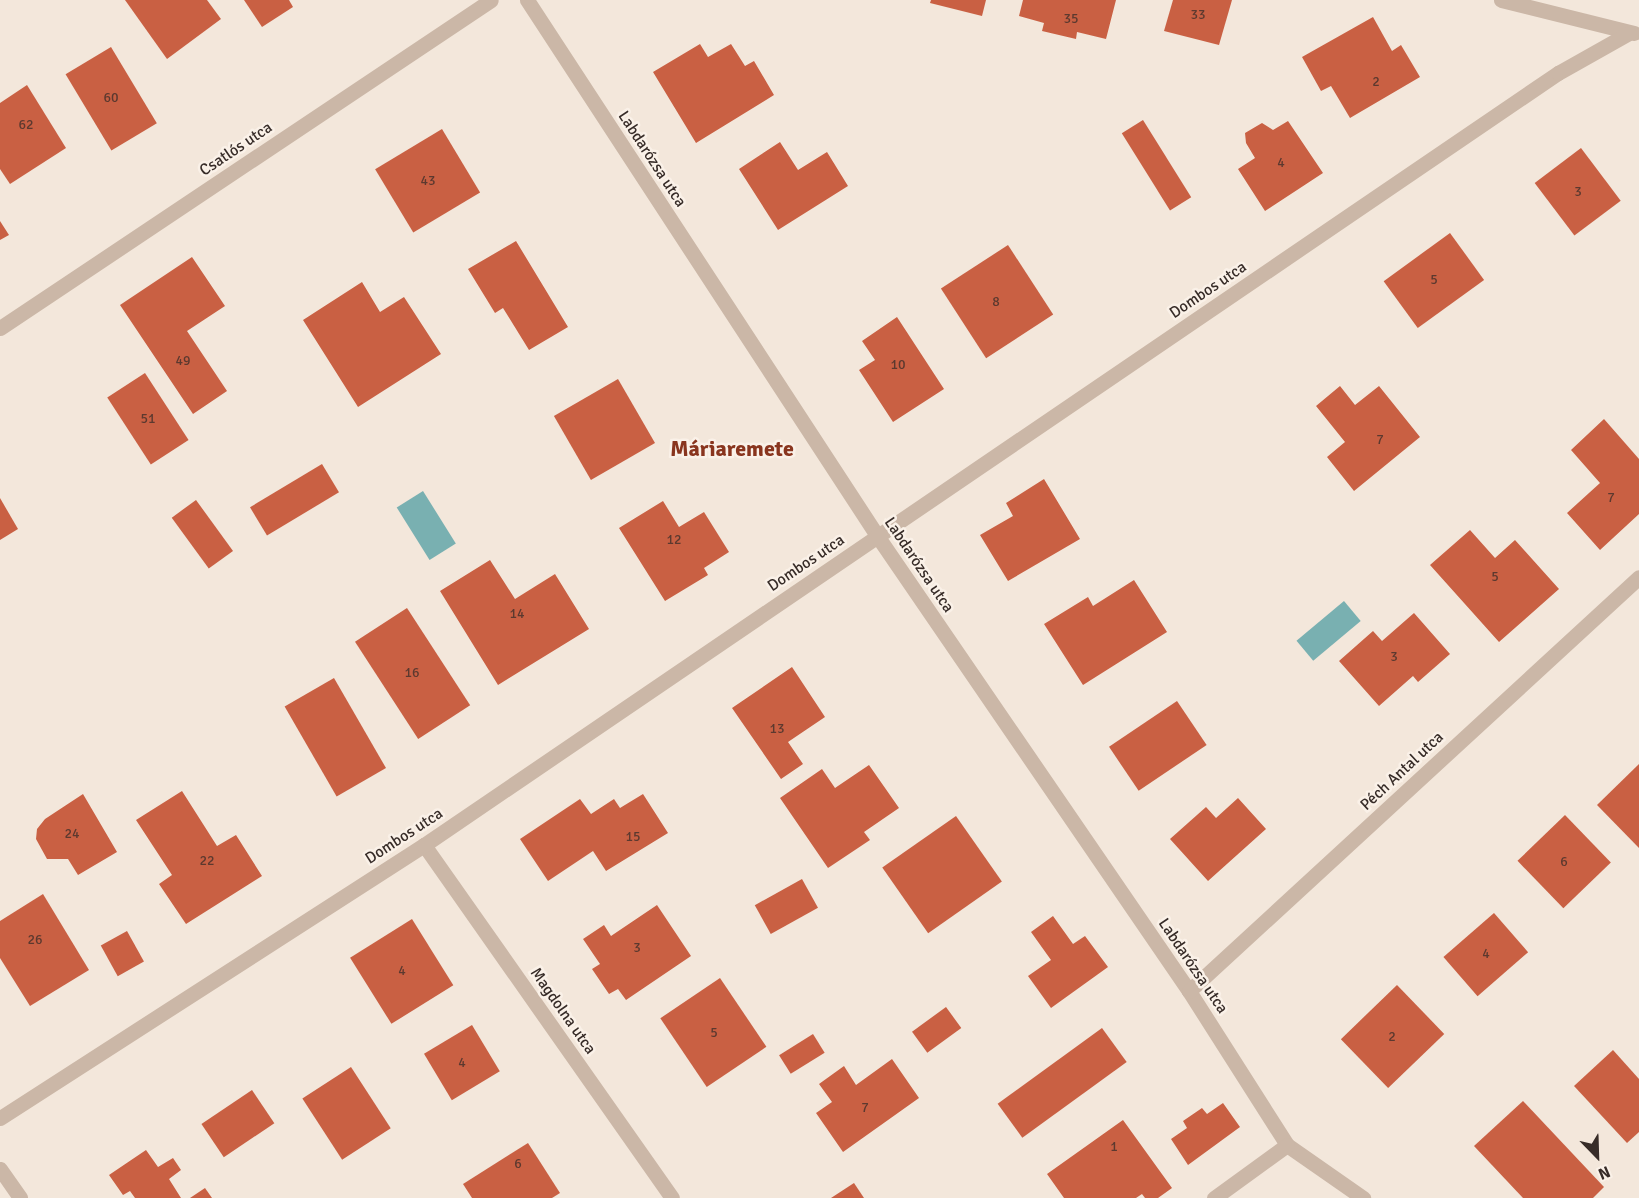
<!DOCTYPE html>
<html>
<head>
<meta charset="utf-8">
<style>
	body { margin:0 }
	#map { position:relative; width:1639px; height:1198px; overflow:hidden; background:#f3e7db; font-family:Signika,sans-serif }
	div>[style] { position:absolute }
	.water>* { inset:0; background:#79b0b1; transform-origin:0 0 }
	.building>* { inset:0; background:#c96043; transform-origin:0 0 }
	.minor>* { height:15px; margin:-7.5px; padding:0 7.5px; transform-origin:7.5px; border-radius:7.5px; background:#cbb7a7 }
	span { translate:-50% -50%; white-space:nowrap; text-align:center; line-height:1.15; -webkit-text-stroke:5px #faf1e8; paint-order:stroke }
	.number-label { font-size:14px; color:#5c392f }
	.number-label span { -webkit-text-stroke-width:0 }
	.street-label { font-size:16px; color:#372c28 }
	.district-label { font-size:22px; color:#89351e; font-weight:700 }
	.north { position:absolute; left:1567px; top:1126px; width:60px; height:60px; -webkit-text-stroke:4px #faf1e8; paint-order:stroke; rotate:157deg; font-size:16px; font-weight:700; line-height:24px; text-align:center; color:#372c28 }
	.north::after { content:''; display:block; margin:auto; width:21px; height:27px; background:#372c28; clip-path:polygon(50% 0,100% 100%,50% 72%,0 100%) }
</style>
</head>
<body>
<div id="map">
	<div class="water">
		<i style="left:423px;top:491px;width:62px;height:31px;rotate:58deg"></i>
		<i style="left:1344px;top:601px;width:26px;height:62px;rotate:50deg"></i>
	</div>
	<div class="building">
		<i style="clip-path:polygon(125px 0,207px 0,221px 19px,167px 59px)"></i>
		<i style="clip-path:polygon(244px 0,289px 0,293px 7px,262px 27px)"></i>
		<i style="clip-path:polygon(931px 0,986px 0,982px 16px,930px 3px)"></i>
		<i style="clip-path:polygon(1023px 0,1116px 0,1106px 39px,1077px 32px,1076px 39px,1042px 31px,1044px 23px,1019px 16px)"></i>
		<i style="clip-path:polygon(1173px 0,1232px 0,1219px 45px,1164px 31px)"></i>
		<i style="clip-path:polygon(1373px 17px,1392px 51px,1401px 45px,1420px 77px,1350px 118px,1331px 86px,1321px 91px,1302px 57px)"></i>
		<i style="clip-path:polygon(700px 44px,708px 57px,731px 44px,745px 66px,754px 61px,774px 95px,696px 143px,653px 72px)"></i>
		<i style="left:111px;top:47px;width:89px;height:53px;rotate:59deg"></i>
		<i style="clip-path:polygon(27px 85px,66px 148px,10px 184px,0 169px,0 103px)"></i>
		<i style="left:1143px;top:120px;width:91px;height:25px;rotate:58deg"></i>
		<i style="clip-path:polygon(1288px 121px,1323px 173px,1265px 211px,1238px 169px,1255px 158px,1246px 143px,1245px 133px,1262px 123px,1273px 130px)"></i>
		<i style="left:442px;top:129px;width:74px;height:78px;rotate:59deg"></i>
		<i style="clip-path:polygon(780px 142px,798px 170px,827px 152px,848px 186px,778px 230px,739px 169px)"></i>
		<i style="left:1581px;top:148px;width:66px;height:58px;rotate:53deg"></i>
		<i style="clip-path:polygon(0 221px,9px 235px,0 240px)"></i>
		<i style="left:1450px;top:233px;width:58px;height:82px;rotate:54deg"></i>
		<i style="clip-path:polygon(516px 241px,568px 327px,529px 350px,503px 308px,495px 313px,468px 269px)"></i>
		<i style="left:1008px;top:245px;width:83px;height:80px;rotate:57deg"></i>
		<i style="clip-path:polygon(192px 257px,225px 306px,187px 331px,227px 391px,193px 414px,120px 305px)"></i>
		<i style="clip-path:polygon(362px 282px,380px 312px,404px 297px,441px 354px,358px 407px,303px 320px)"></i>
		<i style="clip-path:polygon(897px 317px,944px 389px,893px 422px,859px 370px,875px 360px,862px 341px)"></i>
		<i style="left:145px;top:373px;width:80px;height:45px;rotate:57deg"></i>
		<i style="left:618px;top:379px;width:74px;height:74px;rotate:60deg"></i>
		<i style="clip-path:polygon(1340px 386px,1355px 405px,1379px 386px,1420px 437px,1354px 491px,1327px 457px,1345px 442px,1316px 406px)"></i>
		<i style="clip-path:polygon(1604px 419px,1639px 459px,1639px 514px,1600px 550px,1567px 513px,1600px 483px,1571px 450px)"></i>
		<i style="left:322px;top:464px;width:33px;height:84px;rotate:59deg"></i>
		<i style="clip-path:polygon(1044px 479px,1080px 539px,1008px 581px,980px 535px,1013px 516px,1006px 503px)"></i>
		<i style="clip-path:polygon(0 498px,18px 529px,0 540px)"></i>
		<i style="left:196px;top:500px;width:63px;height:30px;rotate:54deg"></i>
		<i style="clip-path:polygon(663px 501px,679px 527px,704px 512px,729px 552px,704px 568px,708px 575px,665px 601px,619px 528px)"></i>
		<i style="clip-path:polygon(1470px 530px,1495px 558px,1515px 540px,1559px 589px,1499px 642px,1430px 565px)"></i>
		<i style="clip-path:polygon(490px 560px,515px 599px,555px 574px,589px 629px,498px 685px,440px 591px)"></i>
		<i style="clip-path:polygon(1134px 580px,1167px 632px,1083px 685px,1044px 624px,1088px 597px,1093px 606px)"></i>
		<i style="left:407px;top:608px;width:116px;height:62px;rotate:57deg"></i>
		<i style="clip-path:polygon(1414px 613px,1450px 654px,1418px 682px,1413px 676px,1379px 706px,1339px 661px,1373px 631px,1382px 641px)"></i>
		<i style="clip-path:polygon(792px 667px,825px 717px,788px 742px,803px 764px,781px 779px,732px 708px)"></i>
		<i style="left:334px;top:678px;width:104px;height:57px;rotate:60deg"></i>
		<i style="left:1177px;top:701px;width:53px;height:82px;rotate:56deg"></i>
		<i style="clip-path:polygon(1639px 764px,1639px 848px,1597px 805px)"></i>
		<i style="clip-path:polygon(869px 765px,899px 808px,864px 832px,870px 840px,828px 868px,780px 798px,822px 769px,835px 788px)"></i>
		<i style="clip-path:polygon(182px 791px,217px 846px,236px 835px,262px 876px,186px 924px,159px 884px,172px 875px,136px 820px)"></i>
		<i style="clip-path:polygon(83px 794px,117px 852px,78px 875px,68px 859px,47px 859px,36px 839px,37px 829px,45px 819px)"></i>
		<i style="clip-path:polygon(643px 794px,668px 833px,606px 871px,593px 851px,548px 881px,520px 839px,580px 799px,591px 814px,614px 799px,620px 808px)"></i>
		<i style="clip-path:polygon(1238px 798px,1266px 829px,1208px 881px,1170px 839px,1206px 807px,1216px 818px)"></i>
		<i style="left:1565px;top:815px;width:66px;height:66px;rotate:46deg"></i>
		<i style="left:956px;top:816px;width:80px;height:90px;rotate:55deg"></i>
		<i style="left:802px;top:879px;width:33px;height:54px;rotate:61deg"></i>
		<i style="clip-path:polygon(43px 894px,89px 970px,30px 1006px,0 958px,0 921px)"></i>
		<i style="clip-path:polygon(657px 905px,691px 956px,626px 1000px,618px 989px,609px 994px,592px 969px,600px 964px,583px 939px,604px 925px,611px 936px)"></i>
		<i style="left:1494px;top:913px;width:52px;height:67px;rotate:49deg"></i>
		<i style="clip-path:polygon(1053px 916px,1073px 944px,1085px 936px,1108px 967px,1051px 1008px,1028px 976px,1051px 960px,1031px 932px)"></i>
		<i style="left:412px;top:919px;width:78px;height:73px;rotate:58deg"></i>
		<i style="left:127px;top:931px;width:35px;height:30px;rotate:61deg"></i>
		<i style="left:720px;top:978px;width:83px;height:72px;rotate:56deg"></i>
		<i style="left:1397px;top:985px;width:68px;height:78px;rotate:46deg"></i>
		<i style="left:946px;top:1007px;width:26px;height:42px;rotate:54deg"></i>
		<i style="left:472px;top:1025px;width:54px;height:56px;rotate:59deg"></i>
		<i style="left:1102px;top:1028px;width:42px;height:129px;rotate:54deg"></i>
		<i style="left:813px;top:1034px;width:22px;height:40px;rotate:58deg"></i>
		<i style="clip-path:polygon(1613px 1050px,1639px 1079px,1639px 1132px,1627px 1143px,1574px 1086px)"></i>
		<i style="clip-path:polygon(892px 1059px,919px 1098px,843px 1152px,816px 1113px,832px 1102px,819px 1084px,844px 1066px,856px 1085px)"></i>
		<i style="left:351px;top:1067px;width:73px;height:58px;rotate:57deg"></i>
		<i style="left:252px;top:1090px;width:40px;height:61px;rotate:56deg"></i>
		<i style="clip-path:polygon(1523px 1101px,1604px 1187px,1593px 1198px,1523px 1198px,1474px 1146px)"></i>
		<i style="clip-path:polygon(1223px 1103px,1240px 1127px,1188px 1165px,1171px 1139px,1187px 1128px,1183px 1121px,1202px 1108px,1207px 1114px)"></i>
		<i style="clip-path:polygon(1123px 1120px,1172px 1188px,1158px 1198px,1145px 1198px,1142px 1194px,1136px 1198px,1064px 1198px,1047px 1174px)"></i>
		<i style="clip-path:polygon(528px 1143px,560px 1193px,552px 1198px,472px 1198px,463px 1184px)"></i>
		<i style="clip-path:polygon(146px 1150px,158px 1167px,173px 1158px,181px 1170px,169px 1179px,181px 1198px,135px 1198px,130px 1191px,123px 1195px,109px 1175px)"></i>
		<i style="clip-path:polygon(854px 1183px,864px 1198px,831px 1198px)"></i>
		<i style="clip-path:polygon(205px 1188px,212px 1198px,190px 1198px)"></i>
	</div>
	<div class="minor">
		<i style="left:527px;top:0;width:642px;rotate:56.83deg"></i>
		<i style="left:878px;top:537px;width:550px;rotate:55.59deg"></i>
		<i style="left:1189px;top:991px;width:183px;rotate:57.5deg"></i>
		<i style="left:1287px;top:1145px;width:93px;rotate:34.9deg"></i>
		<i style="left:1501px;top:0;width:137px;rotate:13.9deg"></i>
		<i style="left:0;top:328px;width:590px;rotate:-33.74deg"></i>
		<i style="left:424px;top:845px;width:431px;rotate:54.9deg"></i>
		<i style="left:1189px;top:991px;width:611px;rotate:-42.61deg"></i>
		<i style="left:0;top:1118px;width:504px;rotate:-32.78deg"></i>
		<i style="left:424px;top:845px;width:1372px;rotate:-34.25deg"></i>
		<i style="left:1558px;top:73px;width:81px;rotate:-29.4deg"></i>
		<i style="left:0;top:1169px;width:35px;rotate:55deg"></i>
		<i style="left:1214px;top:1198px;width:90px;rotate:-36deg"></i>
	</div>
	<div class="number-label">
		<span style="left:1198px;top:15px">33</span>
		<span style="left:1071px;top:19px">35</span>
		<span style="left:1376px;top:82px">2</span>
		<span style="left:111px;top:98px">60</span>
		<span style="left:26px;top:125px">62</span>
		<span style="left:1281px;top:163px">4</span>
		<span style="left:428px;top:181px">43</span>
		<span style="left:1578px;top:192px">3</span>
		<span style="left:1434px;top:280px">5</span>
		<span style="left:996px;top:302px">8</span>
		<span style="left:183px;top:361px">49</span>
		<span style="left:898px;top:365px">10</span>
		<span style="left:148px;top:419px">51</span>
		<span style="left:1380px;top:440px">7</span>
		<span style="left:1611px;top:498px">7</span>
		<span style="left:674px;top:540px">12</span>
		<span style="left:1495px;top:577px">5</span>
		<span style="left:517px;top:614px">14</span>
		<span style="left:1394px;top:657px">3</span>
		<span style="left:412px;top:673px">16</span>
		<span style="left:777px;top:729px">13</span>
		<span style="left:72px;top:834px">24</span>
		<span style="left:633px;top:837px">15</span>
		<span style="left:207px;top:861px">22</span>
		<span style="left:1564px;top:862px">6</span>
		<span style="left:35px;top:940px">26</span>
		<span style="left:637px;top:948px">3</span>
		<span style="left:1486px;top:954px">4</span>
		<span style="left:402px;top:971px">4</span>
		<span style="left:714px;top:1033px">5</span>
		<span style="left:1392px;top:1037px">2</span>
		<span style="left:462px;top:1063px">4</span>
		<span style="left:865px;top:1108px">7</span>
		<span style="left:1114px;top:1147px">1</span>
		<span style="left:518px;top:1164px">6</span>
	</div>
	<div class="street-label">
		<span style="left:236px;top:149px;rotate:-34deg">Csatlós utca</span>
		<span style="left:652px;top:159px;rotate:57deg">Labdarózsa utca</span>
		<span style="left:1208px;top:290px;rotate:-34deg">Dombos utca</span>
		<span style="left:806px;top:563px;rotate:-34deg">Dombos utca</span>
		<span style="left:919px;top:565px;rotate:56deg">Labdarózsa utca</span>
		<span style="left:1402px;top:771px;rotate:-43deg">Péch Antal utca</span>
		<span style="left:404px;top:836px;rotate:-33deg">Dombos utca</span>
		<span style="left:1193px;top:966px;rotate:56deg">Labdarózsa utca</span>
		<span style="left:563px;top:1011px;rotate:55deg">Magdolna utca</span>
	</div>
	<div class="district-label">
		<span style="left:732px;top:449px">Máriaremete</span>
	</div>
	<div class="north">N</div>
</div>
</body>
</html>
